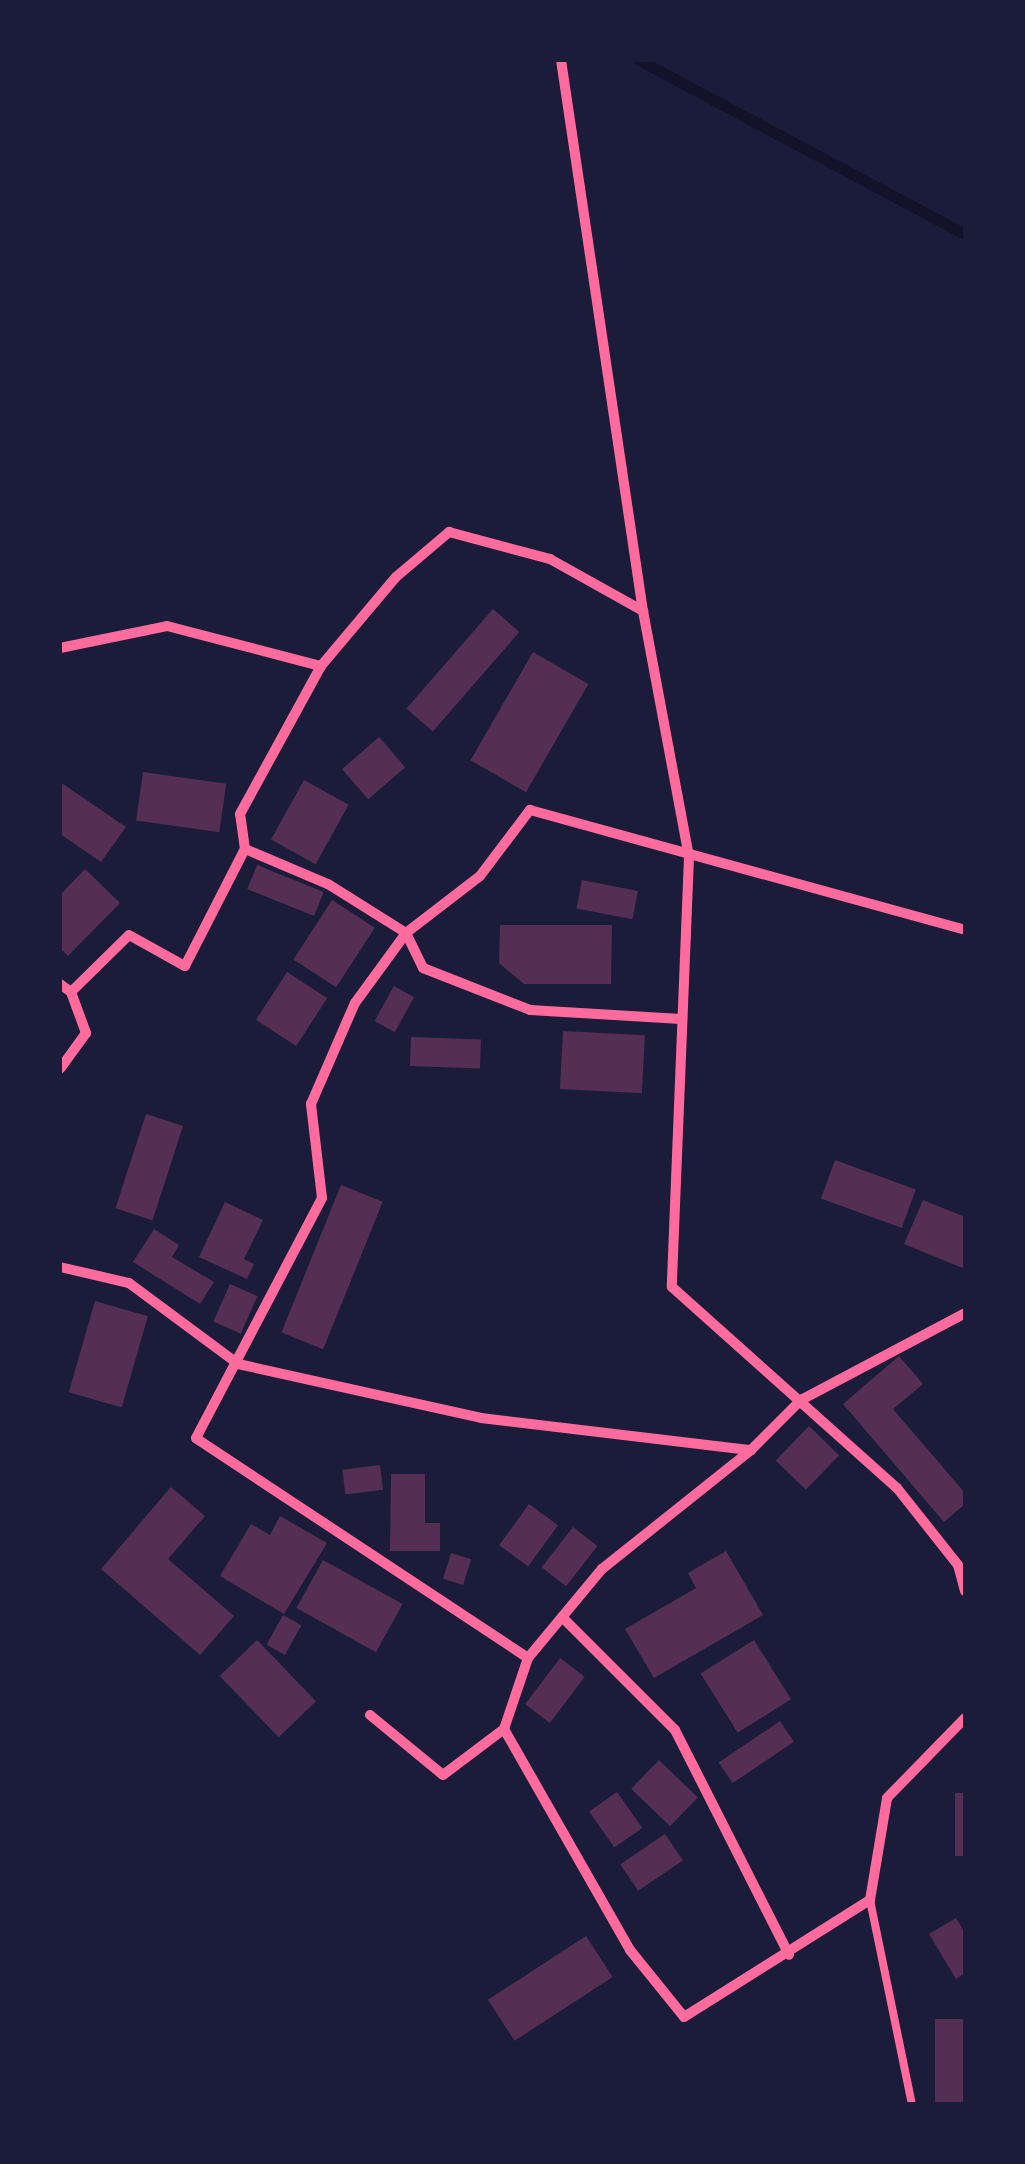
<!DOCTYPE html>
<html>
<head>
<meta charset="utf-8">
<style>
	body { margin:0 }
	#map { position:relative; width:1025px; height:2164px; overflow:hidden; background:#1b1b3a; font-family:"Noto Serif",serif }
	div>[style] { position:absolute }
	.stream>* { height:11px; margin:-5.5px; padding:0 5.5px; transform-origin:5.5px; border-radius:5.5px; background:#12122b }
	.building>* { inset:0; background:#542f53; transform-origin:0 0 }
	.service>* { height:8px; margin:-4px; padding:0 4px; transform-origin:4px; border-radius:4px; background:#ff6b9d }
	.minor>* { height:10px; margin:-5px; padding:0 5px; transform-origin:5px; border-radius:5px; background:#ff6b9d }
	span { translate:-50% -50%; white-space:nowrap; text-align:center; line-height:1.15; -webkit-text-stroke:8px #1b1b3a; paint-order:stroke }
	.frame { position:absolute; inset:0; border:62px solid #1b1b3a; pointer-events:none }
</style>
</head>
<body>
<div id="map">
	<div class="stream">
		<i style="left:639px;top:60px;width:370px;rotate:28.1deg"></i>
	</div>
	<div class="building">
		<i style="left:493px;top:609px;width:35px;height:132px;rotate:41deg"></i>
		<i style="left:533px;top:652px;width:64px;height:125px;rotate:30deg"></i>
		<i style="left:379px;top:737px;width:40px;height:49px;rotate:49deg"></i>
		<i style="left:143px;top:772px;width:84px;height:49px;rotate:8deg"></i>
		<i style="left:304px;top:780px;width:51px;height:68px;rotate:29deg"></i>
		<i style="clip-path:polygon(60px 782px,126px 827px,101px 862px,60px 834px)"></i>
		<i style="left:257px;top:865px;width:72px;height:26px;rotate:22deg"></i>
		<i style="clip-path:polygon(85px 869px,120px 903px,68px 956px,60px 948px,60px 895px)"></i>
		<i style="left:582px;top:880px;width:57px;height:29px;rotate:11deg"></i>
		<i style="left:332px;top:900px;width:51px;height:71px;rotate:33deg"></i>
		<i style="clip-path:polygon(500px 925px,612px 925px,611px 984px,524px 984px,499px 963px)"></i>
		<i style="left:287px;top:972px;width:48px;height:57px;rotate:33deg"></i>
		<i style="left:394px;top:986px;width:23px;height:40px;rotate:29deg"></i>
		<i style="left:563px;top:1031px;width:82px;height:58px;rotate:3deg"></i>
		<i style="left:411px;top:1037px;width:70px;height:29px;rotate:2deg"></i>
		<i style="left:146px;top:1114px;width:39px;height:99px;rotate:18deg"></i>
		<i style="left:835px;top:1160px;width:86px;height:41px;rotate:20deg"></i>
		<i style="left:341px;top:1185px;width:45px;height:159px;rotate:22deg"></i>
		<i style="clip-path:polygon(923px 1200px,965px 1217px,965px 1269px,904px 1244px)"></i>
		<i style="clip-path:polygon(225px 1202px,263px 1220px,244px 1259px,254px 1264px,247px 1279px,199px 1257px)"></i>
		<i style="clip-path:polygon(154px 1229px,179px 1245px,172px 1257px,214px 1282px,200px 1304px,133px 1262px)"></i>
		<i style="left:230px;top:1284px;width:30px;height:41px;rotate:24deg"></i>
		<i style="left:95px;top:1301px;width:55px;height:95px;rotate:16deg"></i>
		<i style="clip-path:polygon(899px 1356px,923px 1384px,893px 1409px,965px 1493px,965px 1504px,944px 1522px,843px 1404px)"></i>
		<i style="left:809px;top:1426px;width:42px;height:48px;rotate:44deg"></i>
		<i style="left:380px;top:1465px;width:25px;height:38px;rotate:83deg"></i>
		<i style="clip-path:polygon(391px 1474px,425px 1474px,425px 1523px,440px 1523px,440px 1551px,390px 1551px)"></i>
		<i style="clip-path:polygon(171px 1487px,205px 1516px,168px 1559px,234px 1616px,200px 1655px,101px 1569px)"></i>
		<i style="left:529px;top:1504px;width:36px;height:51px;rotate:36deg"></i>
		<i style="clip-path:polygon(280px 1516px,327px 1543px,284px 1614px,220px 1576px,251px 1524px,270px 1535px)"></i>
		<i style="left:573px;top:1527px;width:31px;height:51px;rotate:38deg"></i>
		<i style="clip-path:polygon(726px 1551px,763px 1615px,654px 1678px,625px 1629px,696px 1588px,688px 1573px)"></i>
		<i style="left:451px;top:1553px;width:21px;height:27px;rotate:17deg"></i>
		<i style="left:323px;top:1560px;width:91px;height:55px;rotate:29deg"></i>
		<i style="left:283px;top:1615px;width:21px;height:34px;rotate:29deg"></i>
		<i style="left:257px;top:1640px;width:85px;height:52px;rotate:46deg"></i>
		<i style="left:754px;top:1640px;width:70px;height:63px;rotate:58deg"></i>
		<i style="left:560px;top:1658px;width:31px;height:58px;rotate:37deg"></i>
		<i style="left:780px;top:1721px;width:25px;height:74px;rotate:56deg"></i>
		<i style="left:659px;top:1760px;width:54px;height:40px;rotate:44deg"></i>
		<i style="left:617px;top:1792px;width:44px;height:34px;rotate:55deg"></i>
		<i style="left:955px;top:1793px;width:10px;height:63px"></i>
		<i style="left:665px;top:1834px;width:32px;height:54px;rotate:56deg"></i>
		<i style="clip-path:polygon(956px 1918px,965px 1933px,965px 1973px,956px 1979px,929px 1934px)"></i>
		<i style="left:586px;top:1936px;width:49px;height:117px;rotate:57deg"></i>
		<i style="left:965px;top:2019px;width:85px;height:30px;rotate:90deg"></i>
	</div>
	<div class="service">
		<i style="left:870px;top:1900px;width:208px;rotate:78.4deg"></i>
	</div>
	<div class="minor">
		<i style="left:561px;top:60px;width:557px;rotate:81.54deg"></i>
		<i style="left:643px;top:611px;width:250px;rotate:79.4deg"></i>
		<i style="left:689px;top:857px;width:430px;rotate:92.3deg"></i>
		<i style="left:672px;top:1287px;width:302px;rotate:41.8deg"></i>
		<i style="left:897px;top:1488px;width:98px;rotate:51.6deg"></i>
		<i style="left:958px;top:1565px;width:27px;rotate:75deg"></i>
		<i style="left:60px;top:648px;width:109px;rotate:-11.6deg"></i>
		<i style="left:167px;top:626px;width:159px;rotate:14.6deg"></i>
		<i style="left:321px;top:666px;width:116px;rotate:-49.9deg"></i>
		<i style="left:396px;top:577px;width:70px;rotate:-40.3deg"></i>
		<i style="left:449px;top:532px;width:105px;rotate:15deg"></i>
		<i style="left:550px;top:559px;width:107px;rotate:29.2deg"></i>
		<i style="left:245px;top:849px;width:90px;rotate:22.9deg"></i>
		<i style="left:328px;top:884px;width:92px;rotate:32.1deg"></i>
		<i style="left:406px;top:933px;width:39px;rotate:64deg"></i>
		<i style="left:423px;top:968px;width:115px;rotate:21.4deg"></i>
		<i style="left:530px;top:1010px;width:151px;rotate:3.4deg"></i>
		<i style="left:60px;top:984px;width:14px;rotate:36deg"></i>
		<i style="left:71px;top:992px;width:44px;rotate:69.9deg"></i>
		<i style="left:86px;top:1033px;width:44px;rotate:125.8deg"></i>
		<i style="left:71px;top:992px;width:81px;rotate:-44.5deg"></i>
		<i style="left:129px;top:935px;width:64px;rotate:29deg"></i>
		<i style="left:185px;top:966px;width:131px;rotate:-62.9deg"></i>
		<i style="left:245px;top:849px;width:35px;rotate:-98deg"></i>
		<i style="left:240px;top:814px;width:169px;rotate:-61.3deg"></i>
		<i style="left:60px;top:1267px;width:71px;rotate:13.1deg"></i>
		<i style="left:129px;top:1283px;width:136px;rotate:36.6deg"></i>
		<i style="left:238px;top:1364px;width:249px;rotate:12.5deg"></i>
		<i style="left:481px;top:1418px;width:272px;rotate:6.8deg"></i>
		<i style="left:562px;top:1617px;width:160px;rotate:45deg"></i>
		<i style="left:675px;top:1730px;width:252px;rotate:63.1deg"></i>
		<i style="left:528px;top:1658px;width:398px;rotate:-146.5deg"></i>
		<i style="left:196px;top:1438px;width:271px;rotate:-62.3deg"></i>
		<i style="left:322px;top:1198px;width:95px;rotate:-96.7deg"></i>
		<i style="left:311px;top:1104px;width:110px;rotate:-66.5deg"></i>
		<i style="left:355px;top:1003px;width:87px;rotate:-53.9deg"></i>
		<i style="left:406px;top:933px;width:93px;rotate:-37.6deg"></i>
		<i style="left:480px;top:876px;width:83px;rotate:-52.9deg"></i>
		<i style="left:530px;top:810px;width:451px;rotate:15.4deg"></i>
		<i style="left:370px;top:1715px;width:94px;rotate:39.4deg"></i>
		<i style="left:443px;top:1775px;width:76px;rotate:-37deg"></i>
		<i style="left:504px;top:1729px;width:75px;rotate:-71.3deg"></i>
		<i style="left:528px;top:1658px;width:116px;rotate:-50.3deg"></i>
		<i style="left:602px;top:1569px;width:191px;rotate:-38.6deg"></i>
		<i style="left:751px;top:1450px;width:71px;rotate:-45deg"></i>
		<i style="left:801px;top:1400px;width:186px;rotate:-27.9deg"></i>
		<i style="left:504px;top:1729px;width:254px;rotate:60.3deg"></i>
		<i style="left:630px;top:1950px;width:86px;rotate:51.1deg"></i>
		<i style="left:684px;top:2017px;width:220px;rotate:-32.2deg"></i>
		<i style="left:870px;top:1900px;width:103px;rotate:-80.5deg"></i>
		<i style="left:887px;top:1798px;width:112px;rotate:-45.7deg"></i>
	</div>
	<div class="frame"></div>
</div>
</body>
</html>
